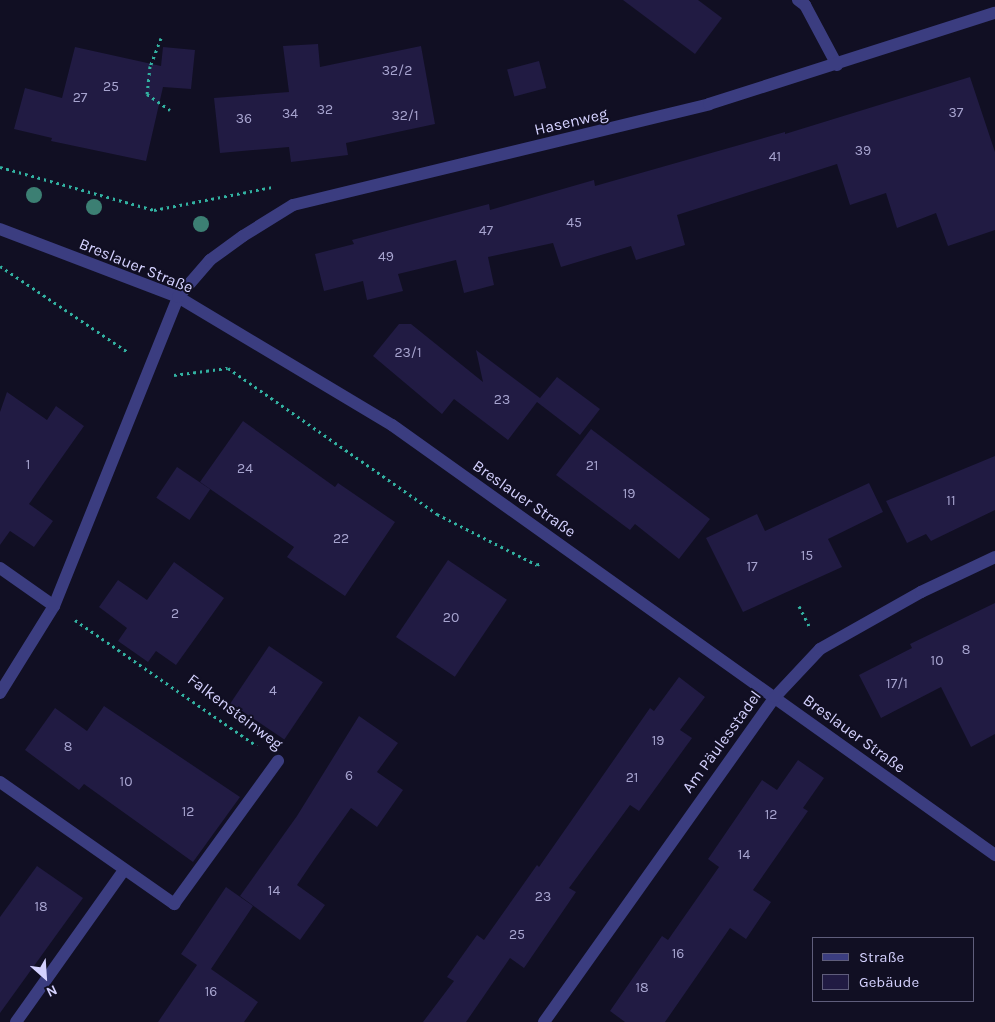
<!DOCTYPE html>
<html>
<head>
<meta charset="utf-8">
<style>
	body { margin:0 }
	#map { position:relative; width:995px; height:1022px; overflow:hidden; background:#110f23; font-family:Karla,sans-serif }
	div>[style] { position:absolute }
	.building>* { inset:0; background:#211b43; transform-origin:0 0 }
	.path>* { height:3px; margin-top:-1.5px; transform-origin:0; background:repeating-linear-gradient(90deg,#32b1a1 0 2.5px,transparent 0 6.5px) }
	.minor>* { height:12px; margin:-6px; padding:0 6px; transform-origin:6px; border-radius:6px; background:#3b3d80 }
	.trees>* { width:16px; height:16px; margin:-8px; border-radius:50%; background:#3c7f73 }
	span { translate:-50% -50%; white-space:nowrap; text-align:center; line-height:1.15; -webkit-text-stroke:4px #110f23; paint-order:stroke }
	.number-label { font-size:14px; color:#a7a4cf }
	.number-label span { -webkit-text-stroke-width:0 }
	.street-label { font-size:16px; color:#d4d1fe }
	.legend { position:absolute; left:812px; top:937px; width:162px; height:65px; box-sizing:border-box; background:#110f23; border:1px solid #5f5d7b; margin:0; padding:6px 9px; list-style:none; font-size:15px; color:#d4d1fe }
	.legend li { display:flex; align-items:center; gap:10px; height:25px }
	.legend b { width:25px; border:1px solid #5f5d7b }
	.north { position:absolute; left:20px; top:952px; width:50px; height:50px; -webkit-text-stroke:4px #110f23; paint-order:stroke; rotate:154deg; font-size:14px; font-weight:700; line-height:20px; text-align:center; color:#d4d1fe }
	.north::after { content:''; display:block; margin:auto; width:18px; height:22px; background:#d4d1fe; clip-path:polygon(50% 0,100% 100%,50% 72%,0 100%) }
</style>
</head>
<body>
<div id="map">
	<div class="building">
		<i style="clip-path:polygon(623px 0,698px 0,722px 18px,695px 54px)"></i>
		<i style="clip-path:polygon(318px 44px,320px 67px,421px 46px,435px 124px,346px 143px,348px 155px,291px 162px,289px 147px,220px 153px,214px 98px,289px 92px,283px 46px)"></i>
		<i style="clip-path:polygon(75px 47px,161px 66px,163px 47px,195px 50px,191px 89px,163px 87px,146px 161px,51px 141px,52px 138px,14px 129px,25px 88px,62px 98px)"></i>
		<i style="left:539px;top:61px;width:28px;height:33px;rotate:75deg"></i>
		<i style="clip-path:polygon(970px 77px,995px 152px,995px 230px,948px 246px,936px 213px,897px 228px,886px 193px,850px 205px,837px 164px,677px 215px,685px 245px,636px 260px,631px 246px,561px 267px,553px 243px,488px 257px,494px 285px,464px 293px,456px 260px,398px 274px,403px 291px,367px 300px,363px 281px,324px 291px,315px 254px,354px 244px,352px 240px,489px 204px,490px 210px,594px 180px,595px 186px,785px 132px,785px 134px)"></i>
		<i style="clip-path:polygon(399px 324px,411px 324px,483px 382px,476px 350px,540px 398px,557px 377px,600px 409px,580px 435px,537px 402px,508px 440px,454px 399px,442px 414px,373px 356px)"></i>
		<i style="clip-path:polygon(7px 392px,47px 420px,56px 406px,84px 426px,29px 504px,53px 521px,34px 547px,10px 531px,0 545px,0 412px)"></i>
		<i style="clip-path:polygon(243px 421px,335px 487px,338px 483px,395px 522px,345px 596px,287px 557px,294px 547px,200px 482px)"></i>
		<i style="clip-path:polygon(591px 429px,710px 519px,679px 559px,635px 524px,630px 530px,556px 475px)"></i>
		<i style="clip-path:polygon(995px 456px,995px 510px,931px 541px,926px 534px,907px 543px,886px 501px)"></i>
		<i style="left:177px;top:467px;width:40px;height:37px;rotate:34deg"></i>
		<i style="clip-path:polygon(869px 483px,883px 512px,828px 539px,842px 567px,743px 612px,706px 538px,757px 514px,765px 531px)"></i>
		<i style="left:448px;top:560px;width:71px;height:93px;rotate:34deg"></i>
		<i style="clip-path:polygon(174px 562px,224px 598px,176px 665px,156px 651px,148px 662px,118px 641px,127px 628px,99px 607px,118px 580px,147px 600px)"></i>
		<i style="clip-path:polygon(995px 603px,995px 734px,971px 747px,941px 687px,881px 718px,859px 675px,912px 648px,910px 644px)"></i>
		<i style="left:269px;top:646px;width:65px;height:69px;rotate:34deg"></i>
		<i style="clip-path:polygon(679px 677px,705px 697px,680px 730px,692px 738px,639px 811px,630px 805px,569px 888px,576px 892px,524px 968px,510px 958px,466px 1022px,423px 1022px,454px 981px,447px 977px,477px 935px,484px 940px,537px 865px,539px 867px,650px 708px,654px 711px)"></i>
		<i style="clip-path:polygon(104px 706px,240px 797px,193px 862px,84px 784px,79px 790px,25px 750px,55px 708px,87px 731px)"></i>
		<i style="clip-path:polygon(359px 716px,398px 743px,377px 772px,403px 790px,377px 827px,351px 808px,316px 857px,297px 885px,325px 905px,300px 940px,240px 896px,297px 816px)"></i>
		<i style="clip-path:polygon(798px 760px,824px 778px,803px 808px,808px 811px,753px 890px,771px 902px,746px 939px,730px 928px,665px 1022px,625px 1022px,610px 1011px,662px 936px,668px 940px,719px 867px,708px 859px,762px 780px,777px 790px)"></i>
		<i style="clip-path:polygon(37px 866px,83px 898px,0 1013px,0 917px)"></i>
		<i style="clip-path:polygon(226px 887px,253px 906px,211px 969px,258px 1002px,244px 1022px,158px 1022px,197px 965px,181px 954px)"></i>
	</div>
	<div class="path">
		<i style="left:161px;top:38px;width:30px;rotate:111deg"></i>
		<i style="left:150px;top:66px;width:28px;rotate:96deg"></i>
		<i style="left:147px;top:94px;width:28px;rotate:35deg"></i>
		<i style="left:0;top:167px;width:160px;rotate:15.6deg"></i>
		<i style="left:154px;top:210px;width:120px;rotate:-11deg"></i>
		<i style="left:0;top:266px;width:154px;rotate:33.9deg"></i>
		<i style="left:174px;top:375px;width:54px;rotate:-7.4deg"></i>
		<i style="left:228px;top:368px;width:255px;rotate:34.9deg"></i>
		<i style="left:437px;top:514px;width:112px;rotate:27deg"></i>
		<i style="left:537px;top:565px;width:4px;rotate:-34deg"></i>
		<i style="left:799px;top:606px;width:22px;rotate:63deg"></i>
		<i style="left:75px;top:620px;width:221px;rotate:34.7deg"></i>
	</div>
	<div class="minor">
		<i style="left:798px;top:0;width:9px;rotate:36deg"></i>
		<i style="left:805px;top:5px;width:68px;rotate:61.9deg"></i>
		<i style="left:0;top:229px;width:191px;rotate:20.9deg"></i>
		<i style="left:178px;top:297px;width:249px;rotate:30.9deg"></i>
		<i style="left:392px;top:425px;width:741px;rotate:35.49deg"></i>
		<i style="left:0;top:568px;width:66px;rotate:35.1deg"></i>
		<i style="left:0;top:693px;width:102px;rotate:-58.2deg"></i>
		<i style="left:54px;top:606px;width:333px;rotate:-68.1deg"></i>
		<i style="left:178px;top:297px;width:49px;rotate:-49.1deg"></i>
		<i style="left:210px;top:260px;width:41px;rotate:-36deg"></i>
		<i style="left:243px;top:236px;width:59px;rotate:-31.8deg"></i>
		<i style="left:293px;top:205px;width:428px;rotate:-13.6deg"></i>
		<i style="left:709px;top:104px;width:300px;rotate:-17.7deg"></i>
		<i style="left:0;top:782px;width:213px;rotate:35deg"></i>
		<i style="left:174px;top:904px;width:177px;rotate:-54deg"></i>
		<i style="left:16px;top:1022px;width:186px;rotate:-54.6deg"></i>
		<i style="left:544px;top:1022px;width:399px;rotate:-54.6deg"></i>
		<i style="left:775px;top:697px;width:66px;rotate:-46.8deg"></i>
		<i style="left:820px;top:649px;width:116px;rotate:-29.4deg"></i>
		<i style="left:921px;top:592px;width:82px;rotate:-25.3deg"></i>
	</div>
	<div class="trees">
		<i style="left:34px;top:195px"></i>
		<i style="left:94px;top:207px"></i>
		<i style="left:201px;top:224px"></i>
	</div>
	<div class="number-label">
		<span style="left:397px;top:71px">32/2</span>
		<span style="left:111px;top:87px">25</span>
		<span style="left:80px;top:98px">27</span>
		<span style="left:325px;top:110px">32</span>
		<span style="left:956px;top:113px">37</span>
		<span style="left:290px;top:114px">34</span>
		<span style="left:405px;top:116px">32/1</span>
		<span style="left:244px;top:119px">36</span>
		<span style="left:863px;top:151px">39</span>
		<span style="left:775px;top:157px">41</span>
		<span style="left:574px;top:223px">45</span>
		<span style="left:486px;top:231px">47</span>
		<span style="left:386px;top:257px">49</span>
		<span style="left:408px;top:353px">23/1</span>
		<span style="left:502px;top:400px">23</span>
		<span style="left:28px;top:465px">1</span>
		<span style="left:592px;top:466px">21</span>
		<span style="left:245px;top:469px">24</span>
		<span style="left:629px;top:494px">19</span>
		<span style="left:951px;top:501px">11</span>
		<span style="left:341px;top:539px">22</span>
		<span style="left:807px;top:556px">15</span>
		<span style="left:752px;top:567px">17</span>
		<span style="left:175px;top:614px">2</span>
		<span style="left:451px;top:618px">20</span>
		<span style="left:966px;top:650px">8</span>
		<span style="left:937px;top:661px">10</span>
		<span style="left:897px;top:684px">17/1</span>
		<span style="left:273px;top:691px">4</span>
		<span style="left:658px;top:741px">19</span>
		<span style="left:68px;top:747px">8</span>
		<span style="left:349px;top:776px">6</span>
		<span style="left:632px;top:778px">21</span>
		<span style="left:126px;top:782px">10</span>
		<span style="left:188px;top:812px">12</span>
		<span style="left:771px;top:815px">12</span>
		<span style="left:744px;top:855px">14</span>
		<span style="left:274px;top:891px">14</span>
		<span style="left:543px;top:897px">23</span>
		<span style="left:41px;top:907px">18</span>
		<span style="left:517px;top:935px">25</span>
		<span style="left:678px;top:954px">16</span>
		<span style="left:642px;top:988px">18</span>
		<span style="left:211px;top:992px">16</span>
	</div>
	<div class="street-label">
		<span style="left:571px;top:122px;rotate:-13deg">Hasenweg</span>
		<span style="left:136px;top:266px;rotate:22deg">Breslauer Straße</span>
		<span style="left:524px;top:499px;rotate:35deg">Breslauer Straße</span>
		<span style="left:235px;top:712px;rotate:37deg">Falkensteinweg</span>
		<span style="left:854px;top:734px;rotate:36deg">Breslauer Straße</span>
		<span style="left:722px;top:742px;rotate:-54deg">Am Päulesstadel</span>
	</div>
	<ul class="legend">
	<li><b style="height:6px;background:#3b3d80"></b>Straße</li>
	<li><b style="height:14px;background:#211b43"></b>Gebäude</li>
	</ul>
	<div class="north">N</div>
</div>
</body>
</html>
